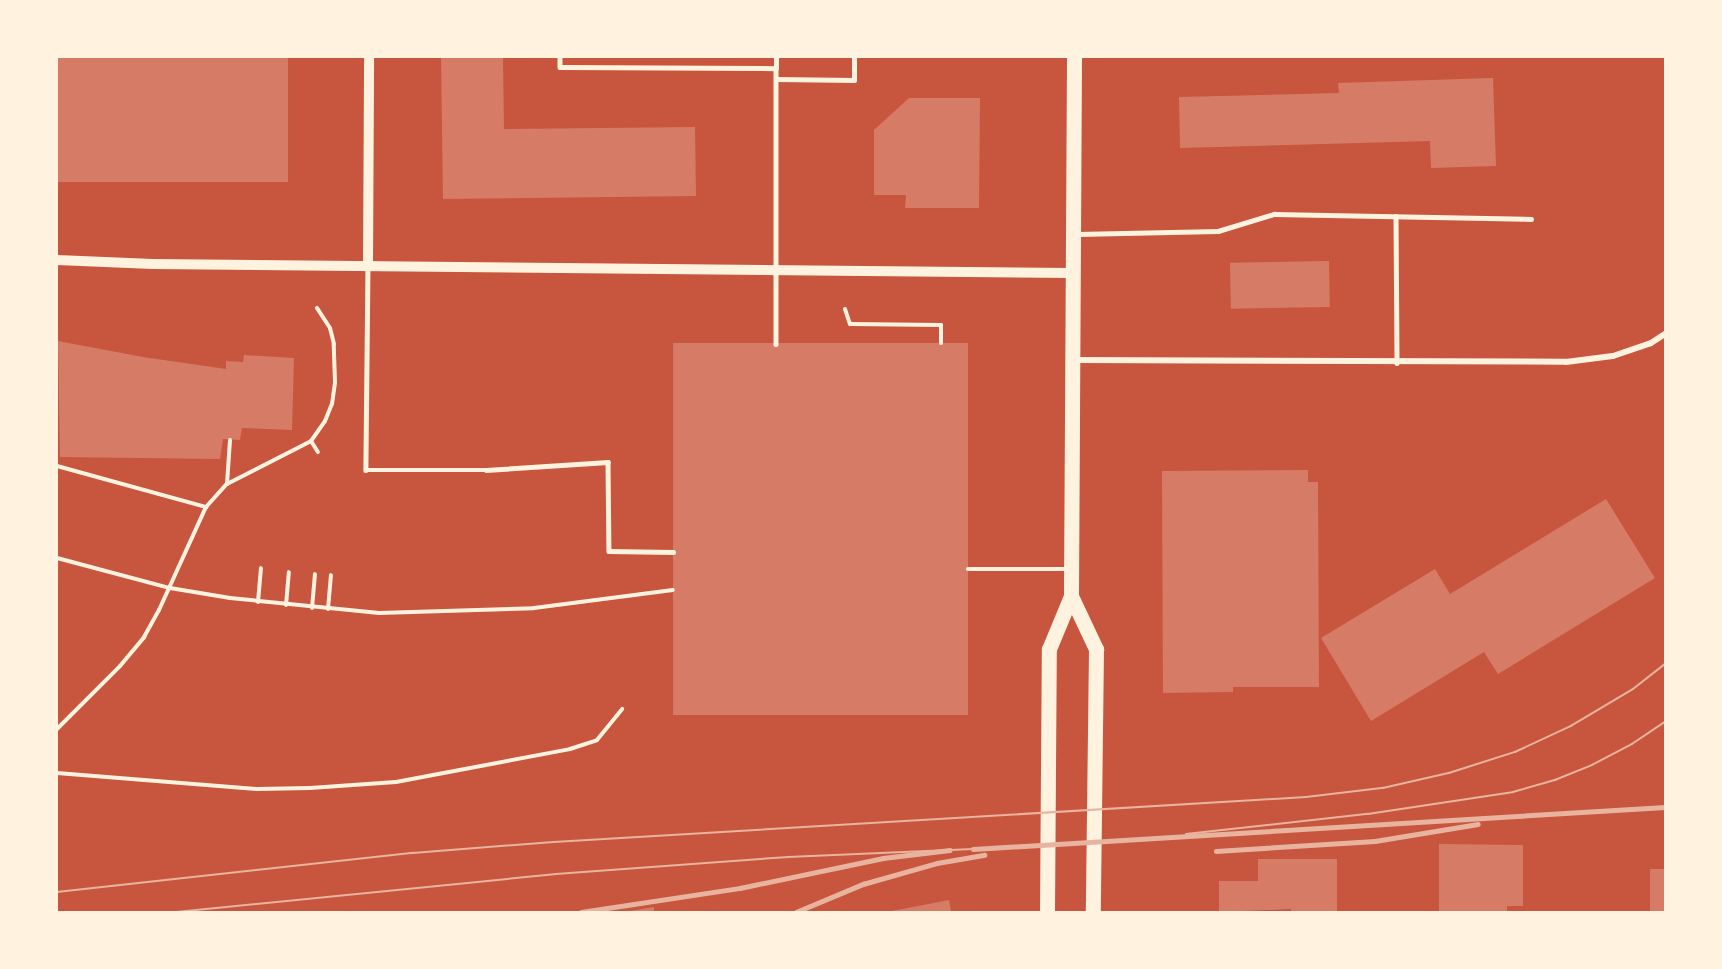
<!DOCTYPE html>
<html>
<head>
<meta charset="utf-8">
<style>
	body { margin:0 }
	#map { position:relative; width:1722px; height:969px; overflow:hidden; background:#c8553d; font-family:"PT Sans Narrow",sans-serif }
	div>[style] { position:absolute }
	.building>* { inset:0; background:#d67c66; transform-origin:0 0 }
	.path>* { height:4px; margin:-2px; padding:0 2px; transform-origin:2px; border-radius:2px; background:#fff3e0 }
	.service>* { height:4.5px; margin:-2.25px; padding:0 2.25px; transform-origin:2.25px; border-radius:2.25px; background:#fff3e0 }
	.minor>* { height:6px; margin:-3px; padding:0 3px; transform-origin:3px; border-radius:3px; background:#fff3e0 }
	.tertiary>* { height:10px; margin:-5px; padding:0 5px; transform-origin:5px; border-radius:5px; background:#fff3e0 }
	.primary>* { height:15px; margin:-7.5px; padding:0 7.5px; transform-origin:7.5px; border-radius:7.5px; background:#fff3e0 }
	.tram>* { height:1.5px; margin:-0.75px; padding:0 0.75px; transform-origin:0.75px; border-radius:0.75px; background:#e9b49f }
	.rail>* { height:4.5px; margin:-2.25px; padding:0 2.25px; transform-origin:2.25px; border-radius:2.25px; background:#e9b49f }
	span { translate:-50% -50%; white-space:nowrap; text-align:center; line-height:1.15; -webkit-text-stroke:4.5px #fff3e0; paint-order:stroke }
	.frame { position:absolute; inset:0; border:58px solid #fff3e0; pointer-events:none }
</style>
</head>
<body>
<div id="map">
	<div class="building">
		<i style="left:57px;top:57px;width:231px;height:125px"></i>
		<i style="clip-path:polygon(441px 57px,503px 57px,504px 129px,695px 127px,696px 196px,443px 199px)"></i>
		<i style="clip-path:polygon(1493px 78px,1496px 166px,1431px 168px,1430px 141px,1180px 148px,1179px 97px,1339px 93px,1338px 83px)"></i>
		<i style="clip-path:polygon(909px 98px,980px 98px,979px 208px,905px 208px,906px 195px,874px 195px,874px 130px)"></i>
		<i style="left:1329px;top:261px;width:46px;height:99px;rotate:89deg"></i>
		<i style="clip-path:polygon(58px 341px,143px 357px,226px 369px,226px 361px,243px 362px,244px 355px,294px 358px,292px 430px,242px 428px,240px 440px,223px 439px,220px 459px,60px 457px)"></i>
		<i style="left:968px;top:343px;width:372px;height:295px;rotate:90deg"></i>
		<i style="clip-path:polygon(1308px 470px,1308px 482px,1318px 482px,1319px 687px,1233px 687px,1233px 692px,1163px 693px,1162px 471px)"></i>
		<i style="clip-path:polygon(1606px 499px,1655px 578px,1498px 674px,1484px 652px,1371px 721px,1321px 638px,1435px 569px,1450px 594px)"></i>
		<i style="clip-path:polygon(1439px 844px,1523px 845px,1523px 906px,1507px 906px,1507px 912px,1439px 912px)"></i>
		<i style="clip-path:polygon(1258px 859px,1337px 859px,1337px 912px,1291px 912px,1291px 909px,1219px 912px,1219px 881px,1258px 881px)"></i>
		<i style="left:1650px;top:869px;width:15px;height:43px"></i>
		<i style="clip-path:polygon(949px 900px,951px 912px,892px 912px,892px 911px)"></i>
		<i style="clip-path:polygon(654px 907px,654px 912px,630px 912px,630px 911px)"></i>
	</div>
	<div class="path">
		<i style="left:845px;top:309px;width:16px;rotate:72deg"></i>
		<i style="left:850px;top:324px;width:91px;rotate:0.6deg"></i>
		<i style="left:941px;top:325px;width:18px;rotate:90deg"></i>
		<i style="left:311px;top:441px;width:13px;rotate:58deg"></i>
		<i style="left:57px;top:466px;width:155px;rotate:15.4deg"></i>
		<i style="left:227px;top:484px;width:44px;rotate:-86.1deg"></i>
		<i style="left:57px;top:558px;width:117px;rotate:14.9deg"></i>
		<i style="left:170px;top:588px;width:61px;rotate:9.5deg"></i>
		<i style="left:230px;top:598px;width:150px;rotate:5.7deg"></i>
		<i style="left:379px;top:613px;width:155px;rotate:-1.8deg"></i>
		<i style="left:534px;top:608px;width:140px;rotate:-7.4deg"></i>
		<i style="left:258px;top:602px;width:34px;rotate:-85deg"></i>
		<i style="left:286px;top:605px;width:33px;rotate:-85deg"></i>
		<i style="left:312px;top:608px;width:34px;rotate:-85deg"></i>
		<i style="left:328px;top:609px;width:34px;rotate:-85deg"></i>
		<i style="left:57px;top:729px;width:89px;rotate:-45deg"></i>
		<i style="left:120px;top:666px;width:38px;rotate:-50deg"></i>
		<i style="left:144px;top:637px;width:31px;rotate:-61deg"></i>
		<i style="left:159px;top:610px;width:113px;rotate:-65.5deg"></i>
		<i style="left:206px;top:507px;width:31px;rotate:-48deg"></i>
		<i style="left:227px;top:484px;width:94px;rotate:-27.1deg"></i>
		<i style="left:311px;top:441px;width:24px;rotate:-55deg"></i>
		<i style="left:325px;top:421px;width:18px;rotate:-68deg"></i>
		<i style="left:332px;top:404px;width:22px;rotate:-82deg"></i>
		<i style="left:335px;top:382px;width:38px;rotate:-92deg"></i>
		<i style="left:334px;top:344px;width:16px;rotate:-104deg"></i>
		<i style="left:330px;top:328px;width:24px;rotate:-123deg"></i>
		<i style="left:57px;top:773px;width:201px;rotate:4.6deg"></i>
		<i style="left:257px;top:789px;width:53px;rotate:-1.1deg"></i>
		<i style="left:310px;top:788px;width:86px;rotate:-4deg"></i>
		<i style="left:396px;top:782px;width:177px;rotate:-10.7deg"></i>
		<i style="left:570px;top:749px;width:28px;rotate:-18deg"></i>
		<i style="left:597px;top:740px;width:40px;rotate:-51deg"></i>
	</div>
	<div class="service">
		<i style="left:560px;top:57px;width:10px;rotate:90deg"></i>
		<i style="left:560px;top:67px;width:216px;rotate:0.3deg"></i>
		<i style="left:776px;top:68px;width:276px;rotate:90deg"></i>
		<i style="left:776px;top:68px;width:11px;rotate:-90deg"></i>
		<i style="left:776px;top:79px;width:78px;rotate:0.7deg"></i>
		<i style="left:854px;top:80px;width:23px;rotate:-90deg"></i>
		<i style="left:1396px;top:216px;width:147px;rotate:89.6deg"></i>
		<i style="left:1077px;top:234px;width:141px;rotate:-1.2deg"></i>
		<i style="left:1218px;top:231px;width:59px;rotate:-16.9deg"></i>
		<i style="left:1274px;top:214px;width:257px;rotate:1.1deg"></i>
		<i style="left:368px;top:266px;width:204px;rotate:90.6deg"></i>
		<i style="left:366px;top:470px;width:120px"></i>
		<i style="left:486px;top:470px;width:122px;rotate:-3.8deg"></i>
		<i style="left:608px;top:462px;width:89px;rotate:89.4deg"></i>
		<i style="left:609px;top:551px;width:64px;rotate:0.9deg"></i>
		<i style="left:968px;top:569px;width:100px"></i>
	</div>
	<div class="minor">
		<i style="left:1074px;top:360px;width:492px;rotate:0.2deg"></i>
		<i style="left:1566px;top:362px;width:47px;rotate:-7.3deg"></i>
		<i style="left:1613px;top:356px;width:40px;rotate:-18.9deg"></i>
		<i style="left:1651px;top:343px;width:17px;rotate:-33deg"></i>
	</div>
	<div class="tertiary">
		<i style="left:57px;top:260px;width:96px;rotate:2.4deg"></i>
		<i style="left:153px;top:264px;width:921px;rotate:0.56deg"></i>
		<i style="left:368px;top:266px;width:209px;rotate:-89.7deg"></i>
	</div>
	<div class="primary">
		<i style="left:1071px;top:596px;width:59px;rotate:64.7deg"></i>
		<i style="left:1096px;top:649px;width:263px;rotate:90.7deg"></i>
		<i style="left:1047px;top:912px;width:263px;rotate:-89.6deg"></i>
		<i style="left:1049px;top:649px;width:57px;rotate:-67.5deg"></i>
		<i style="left:1071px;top:596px;width:539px;rotate:-89.68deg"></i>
	</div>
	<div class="tram">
		<i style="left:1186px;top:834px;width:183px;rotate:-6.3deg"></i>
		<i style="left:1368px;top:814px;width:147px;rotate:-8.6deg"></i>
		<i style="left:1513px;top:792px;width:44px;rotate:-15.9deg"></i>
		<i style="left:1555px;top:780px;width:40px;rotate:-22deg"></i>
		<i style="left:1592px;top:765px;width:45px;rotate:-27.7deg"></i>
		<i style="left:1632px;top:744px;width:40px;rotate:-34deg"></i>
		<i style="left:57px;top:892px;width:358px;rotate:-6.3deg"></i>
		<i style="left:413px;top:853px;width:141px;rotate:-4.5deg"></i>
		<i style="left:554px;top:842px;width:753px;rotate:-3.42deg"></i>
		<i style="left:1306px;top:797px;width:78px;rotate:-6.7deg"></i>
		<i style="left:1383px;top:788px;width:68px;rotate:-12.8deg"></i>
		<i style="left:1449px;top:773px;width:69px;rotate:-17.7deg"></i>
		<i style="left:1515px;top:752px;width:62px;rotate:-24.9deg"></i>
		<i style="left:1571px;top:726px;width:72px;rotate:-30.8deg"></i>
		<i style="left:1633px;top:689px;width:41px;rotate:-38deg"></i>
		<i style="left:176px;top:912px;width:382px;rotate:-5.7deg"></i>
		<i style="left:556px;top:874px;width:233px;rotate:-4.2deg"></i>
		<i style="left:788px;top:857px;width:185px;rotate:-2.5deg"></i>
	</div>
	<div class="rail">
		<i style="left:973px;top:849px;width:693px;rotate:-3.47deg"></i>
		<i style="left:1216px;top:851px;width:159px;rotate:-3.6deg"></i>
		<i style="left:1375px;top:841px;width:104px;rotate:-9.4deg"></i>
		<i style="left:581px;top:912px;width:161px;rotate:-8.6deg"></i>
		<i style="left:740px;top:888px;width:146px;rotate:-11.8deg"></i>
		<i style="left:883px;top:858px;width:67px;rotate:-6.8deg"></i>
		<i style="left:796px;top:912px;width:73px;rotate:-22.7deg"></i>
		<i style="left:863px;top:884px;width:77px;rotate:-15.8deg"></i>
		<i style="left:937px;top:863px;width:48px;rotate:-9.7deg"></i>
	</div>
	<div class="frame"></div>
</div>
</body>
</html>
